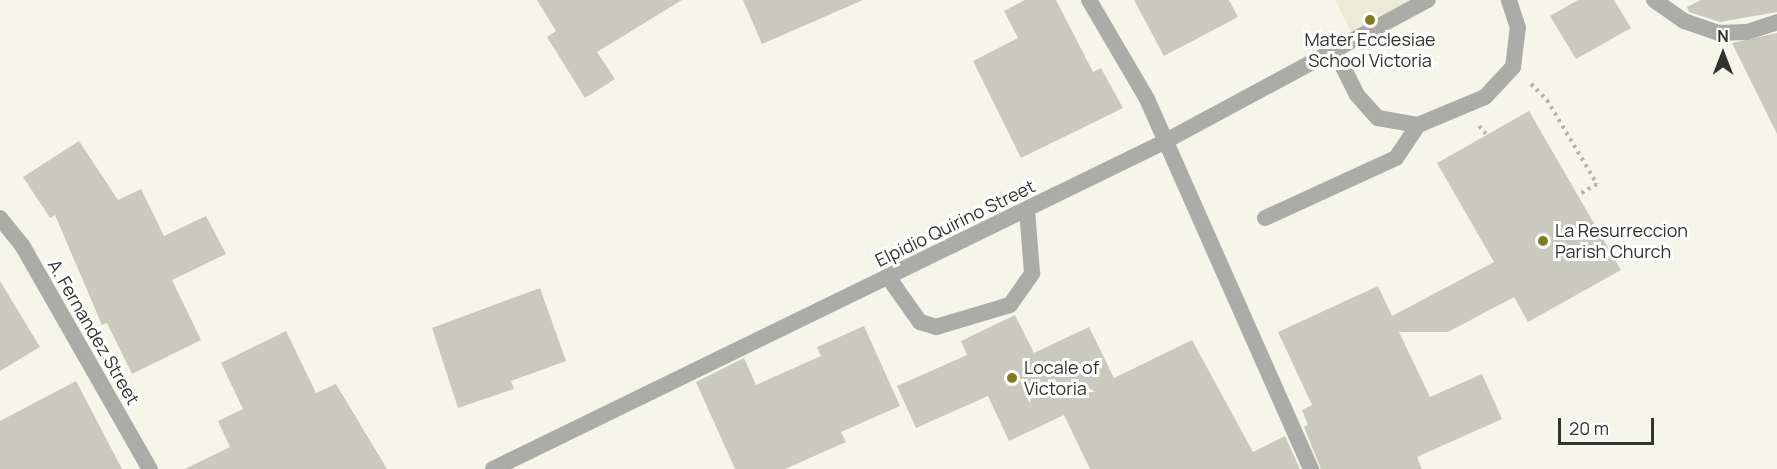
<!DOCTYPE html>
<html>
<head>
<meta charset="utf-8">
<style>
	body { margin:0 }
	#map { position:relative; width:1777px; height:469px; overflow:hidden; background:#f5f5e9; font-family:Manrope,sans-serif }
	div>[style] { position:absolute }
	.built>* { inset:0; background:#ebebd8 }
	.building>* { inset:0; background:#cac9bd }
	.path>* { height:4px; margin-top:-2px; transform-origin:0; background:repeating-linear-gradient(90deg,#b5b5ab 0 3px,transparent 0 7.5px) }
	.service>* { height:16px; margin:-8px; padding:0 8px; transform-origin:8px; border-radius:8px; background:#acaca7 }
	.minor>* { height:16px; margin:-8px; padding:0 8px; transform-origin:8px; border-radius:8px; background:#acaca7 }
	.dots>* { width:16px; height:16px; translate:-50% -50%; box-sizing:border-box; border:3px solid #fff; border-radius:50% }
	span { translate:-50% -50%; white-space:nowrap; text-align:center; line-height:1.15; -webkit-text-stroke:6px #fff; paint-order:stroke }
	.poi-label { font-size:18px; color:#32322e }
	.left { translate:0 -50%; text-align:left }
	.street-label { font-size:18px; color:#32322e }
	.north { position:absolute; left:1693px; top:24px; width:60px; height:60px; -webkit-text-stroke:4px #fff; paint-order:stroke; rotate:0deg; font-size:16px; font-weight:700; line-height:24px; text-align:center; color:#32322e }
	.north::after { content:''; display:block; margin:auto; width:21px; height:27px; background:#32322e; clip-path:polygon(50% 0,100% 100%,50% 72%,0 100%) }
	.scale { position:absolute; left:1558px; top:418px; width:96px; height:27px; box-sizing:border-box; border:3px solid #32322e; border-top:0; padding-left:8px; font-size:18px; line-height:21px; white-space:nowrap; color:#32322e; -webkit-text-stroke:4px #fff; paint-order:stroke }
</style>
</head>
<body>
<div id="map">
	<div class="built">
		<i style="clip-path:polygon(1335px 0,1434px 0,1355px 39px)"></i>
	</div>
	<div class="building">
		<i style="clip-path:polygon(537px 0,682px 0,597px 52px,615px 79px,585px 98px,547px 37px,556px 31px)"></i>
		<i style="clip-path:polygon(743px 0,863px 0,762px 44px)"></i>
		<i style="clip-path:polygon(1025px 0,1056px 0,1093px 72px,1101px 68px,1123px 108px,1021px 158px,973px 61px,1018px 38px,1004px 11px)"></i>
		<i style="clip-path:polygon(1134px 0,1229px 0,1238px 17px,1164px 56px)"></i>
		<i style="clip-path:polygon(1578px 0,1614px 0,1631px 28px,1576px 59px,1550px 16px)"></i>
		<i style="clip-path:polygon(1701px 0,1777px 0,1777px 12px,1720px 22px,1689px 12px,1687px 7px)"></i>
		<i style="clip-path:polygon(1777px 33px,1777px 134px,1732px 43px)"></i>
		<i style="clip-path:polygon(1529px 111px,1621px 270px,1528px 322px,1514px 297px,1448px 332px,1399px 332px,1430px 397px,1482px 374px,1502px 419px,1417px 457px,1422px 469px,1321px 469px,1304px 427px,1308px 425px,1302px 410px,1312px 405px,1278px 332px,1378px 286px,1392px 316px,1494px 262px,1437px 163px)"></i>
		<i style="clip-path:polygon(79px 141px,118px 200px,141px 189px,164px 236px,206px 216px,226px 254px,172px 280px,201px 340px,132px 374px,107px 323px,102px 325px,55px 215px,50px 218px,23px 177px)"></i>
		<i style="clip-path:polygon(0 281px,40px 347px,0 371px)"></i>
		<i style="clip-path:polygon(540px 288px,566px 361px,511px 381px,514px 389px,458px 408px,432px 328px)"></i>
		<i style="clip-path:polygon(1015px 315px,1034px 353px,1089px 327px,1114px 378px,1192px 340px,1253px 452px,1285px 436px,1300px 469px,1090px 469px,1064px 415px,1009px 441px,988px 396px,916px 428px,897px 386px,967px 355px,961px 341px)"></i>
		<i style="clip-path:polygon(864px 326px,900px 406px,841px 432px,846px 442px,785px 469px,735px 469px,696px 382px,744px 358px,756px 385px,821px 356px,817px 347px)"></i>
		<i style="clip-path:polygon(286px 331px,316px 393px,336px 384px,387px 469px,185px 469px,230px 447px,218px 421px,243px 409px,221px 363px)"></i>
		<i style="clip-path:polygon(76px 381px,122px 469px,0 469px,0 421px)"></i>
	</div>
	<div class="path">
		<i style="left:1531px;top:84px;width:23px;rotate:45deg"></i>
		<i style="left:1547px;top:100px;width:98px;rotate:59.2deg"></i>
		<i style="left:1597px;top:184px;width:22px;rotate:150deg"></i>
		<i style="left:1479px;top:126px;width:12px;rotate:48deg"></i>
	</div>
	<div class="service">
		<i style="left:1654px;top:0;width:37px;rotate:35deg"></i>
		<i style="left:1684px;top:21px;width:36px;rotate:19deg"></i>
		<i style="left:1718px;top:33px;width:29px;rotate:-2deg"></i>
		<i style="left:1747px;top:32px;width:32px;rotate:-18deg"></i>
		<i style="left:1335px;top:51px;width:49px;rotate:63.4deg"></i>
		<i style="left:1357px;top:95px;width:31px;rotate:48deg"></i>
		<i style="left:1378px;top:118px;width:41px;rotate:9.9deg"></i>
		<i style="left:1418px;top:125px;width:73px;rotate:-22.7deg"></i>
		<i style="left:1485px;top:97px;width:41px;rotate:-47deg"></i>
		<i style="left:1513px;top:67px;width:39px;rotate:-83deg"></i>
		<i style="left:1518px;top:28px;width:29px;rotate:-108deg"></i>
		<i style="left:1265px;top:218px;width:144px;rotate:-24.6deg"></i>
		<i style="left:1396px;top:158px;width:40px;rotate:-56deg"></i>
		<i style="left:888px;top:277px;width:55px;rotate:54.6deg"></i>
		<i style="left:920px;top:322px;width:17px;rotate:17deg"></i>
		<i style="left:936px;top:327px;width:77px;rotate:-16.6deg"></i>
		<i style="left:1010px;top:305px;width:39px;rotate:-55deg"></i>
		<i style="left:1032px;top:273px;width:63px;rotate:-94.5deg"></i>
	</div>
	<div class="minor">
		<i style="left:1089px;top:0;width:115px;rotate:59.6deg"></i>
		<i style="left:1147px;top:99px;width:405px;rotate:66.1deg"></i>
		<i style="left:0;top:218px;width:35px;rotate:51deg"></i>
		<i style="left:22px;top:245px;width:258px;rotate:60.3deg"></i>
		<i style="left:493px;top:469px;width:744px;rotate:-25.98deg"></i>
		<i style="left:1162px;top:143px;width:302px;rotate:-28.3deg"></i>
	</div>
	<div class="dots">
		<i style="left:1370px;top:20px;background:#817c22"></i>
		<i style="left:1543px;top:241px;background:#817c22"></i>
		<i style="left:1012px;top:378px;background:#817c22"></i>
	</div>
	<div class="poi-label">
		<span style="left:1370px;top:50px">Mater Ecclesiae<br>School Victoria</span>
		<span class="left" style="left:1555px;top:241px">La Resurreccion<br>Parish Church</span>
		<span class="left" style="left:1024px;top:378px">Locale of<br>Victoria</span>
	</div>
	<div class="street-label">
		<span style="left:955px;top:223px;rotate:-26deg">Elpidio Quirino Street</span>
		<span style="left:94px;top:332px;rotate:60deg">A. Fernandez Street</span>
	</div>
	<div class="north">N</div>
	<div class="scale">20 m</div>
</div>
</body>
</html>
